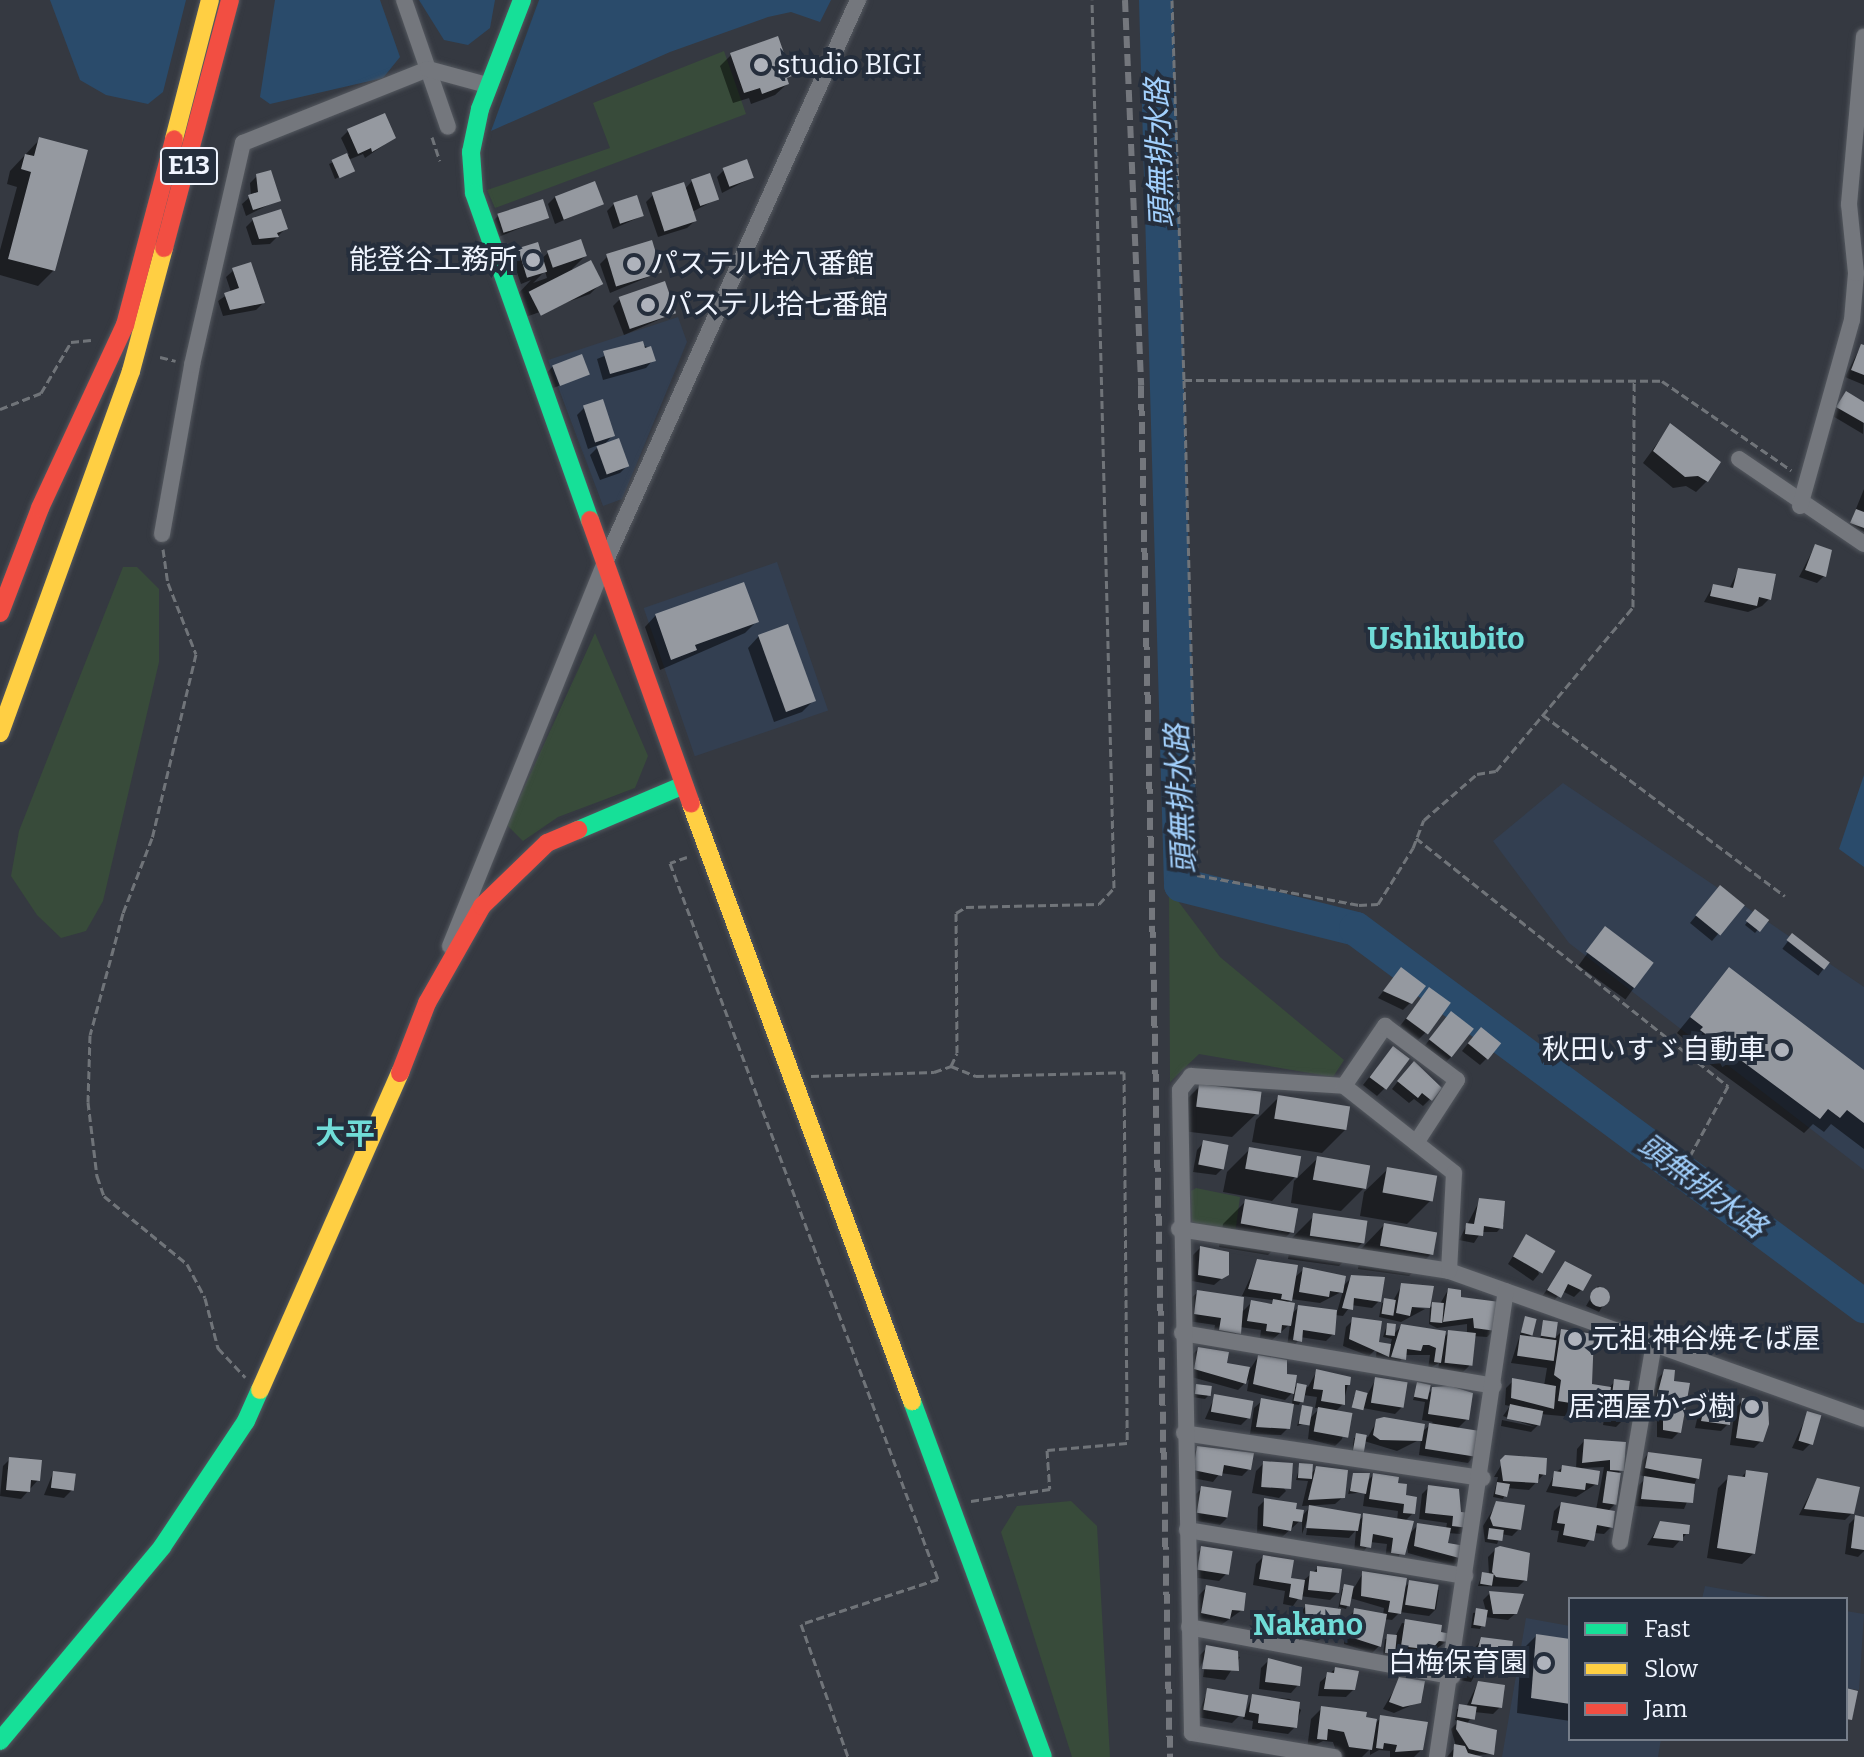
<!DOCTYPE html>
<html>
<head>
<meta charset="utf-8">
<style>
	body { margin:0 }
	#map { position:relative; width:1864px; height:1757px; overflow:hidden; background:#353941; font-family:Bitter,"Noto Sans JP",serif }
	div>[style] { position:absolute }
	.built>* { inset:0; background:#333f51; transform-origin:0 0 }
	.green>* { inset:0; background:#384b3a }
	.water>* { inset:0; background:#2a4b6b }
	.shadow>* { inset:0; background:#0007; transform-origin:0 0 }
	.river>* { height:34px; margin:-17px; padding:0 17px; transform-origin:17px; border-radius:17px; background:#2a4b6b }
	.building>* { inset:0; background:#9599a0; transform-origin:0 0 }
	.round { border-radius:50% }
	.path>* { height:3px; margin-top:-1.5px; transform-origin:0; background:repeating-linear-gradient(90deg,#707479 0 8px,transparent 0 12px) }
	.roads { filter:drop-shadow(0 0 2px #54585f) drop-shadow(0 0 2px #54585f) }
	.street>* { height:16px; margin:-8px; padding:0 8px; transform-origin:8px; border-radius:8px; background:#74777d }
	.fast>* { height:18px; margin:-9px; padding:0 9px; transform-origin:9px; border-radius:9px; background:#16e098 }
	.slow>* { height:18px; margin:-9px; padding:0 9px; transform-origin:9px; border-radius:9px; background:#ffcf43 }
	.jam>* { height:18px; margin:-9px; padding:0 9px; transform-origin:9px; border-radius:9px; background:#f24e42 }
	.rail>* { height:6px; margin-top:-3px; transform-origin:0; background:repeating-linear-gradient(90deg,#74777d 0 12px,transparent 0 18px) }
	.dots>* { width:22px; height:22px; translate:-50% -50%; box-sizing:border-box; border:4px solid #252e3c; border-radius:50% }
	span { translate:-50% -50%; white-space:nowrap; text-align:center; line-height:1.15; -webkit-text-stroke:8px #252e3c; paint-order:stroke }
	.shield-label span { padding:2px 6px; background:#252e3c; border:2px solid; border-radius:6px; -webkit-text-stroke-width:0 }
	.shield-label { font-size:26px; color:#f0f5ff; font-weight:700 }
	.poi-label { font-size:28px; color:#f0f5ff }
	.left { translate:0 -50%; text-align:left }
	.right { translate:-100% -50%; text-align:right }
	.water-label { font-size:30px; color:#a2d0fd; font-style:italic }
	.neighbourhood-label { font-size:30px; color:#70dcd8; font-weight:700 }
	.legend { position:absolute; left:1568px; top:1597px; width:280px; height:144px; box-sizing:border-box; background:#252e3c; border:2px solid #767e8a; margin:0; padding:10px 14px; list-style:none; font-size:24px; color:#f0f5ff }
	.legend li { display:flex; align-items:center; gap:16px; height:40px }
	.legend b { width:40px; border:2px solid #767e8a }
</style>
</head>
<body>
<div id="map">
	<div class="built">
		<i style="clip-path:polygon(678px 317px,687px 342px,622px 499px,603px 506px,548px 360px)"></i>
		<i style="left:777px;top:562px;width:157px;height:141px;rotate:71deg"></i>
		<i style="clip-path:polygon(1563px 783px,1864px 987px,1864px 1170px,1569px 943px,1493px 841px)"></i>
		<i style="clip-path:polygon(1705px 1586px,1779px 1599px,1702px 1599px)"></i>
		<i style="clip-path:polygon(1846px 1611px,1864px 1614px,1859px 1690px,1846px 1688px)"></i>
		<i style="clip-path:polygon(1526px 1618px,1570px 1626px,1570px 1739px,1661px 1739px,1658px 1757px,1502px 1757px)"></i>
	</div>
	<div class="green">
		<i style="clip-path:polygon(724px 51px,746px 114px,495px 208px,487px 190px,610px 148px,593px 103px)"></i>
		<i style="clip-path:polygon(123px 567px,137px 567px,159px 589px,159px 662px,103px 901px,86px 931px,61px 938px,37px 915px,11px 876px,19px 831px)"></i>
		<i style="clip-path:polygon(595px 633px,648px 756px,635px 788px,558px 817px,523px 841px,507px 825px)"></i>
		<i style="clip-path:polygon(1169px 889px,1220px 957px,1344px 1060px,1333px 1077px,1199px 1054px,1170px 1082px)"></i>
		<i style="clip-path:polygon(1196px 1188px,1240px 1197px,1235px 1234px,1192px 1222px,1191px 1191px)"></i>
		<i style="clip-path:polygon(1071px 1501px,1097px 1526px,1110px 1757px,1072px 1757px,1001px 1532px,1017px 1506px)"></i>
	</div>
	<div class="water">
		<i style="clip-path:polygon(50px 0,186px 0,163px 92px,148px 104px,106px 95px,80px 80px)"></i>
		<i style="clip-path:polygon(275px 0,380px 0,400px 57px,383px 78px,270px 104px,260px 97px)"></i>
		<i style="clip-path:polygon(419px 0,495px 0,490px 28px,468px 45px,444px 40px)"></i>
		<i style="clip-path:polygon(539px 0,831px 0,820px 22px,791px 12px,768px 17px,670px 52px,491px 131px)"></i>
		<i style="clip-path:polygon(1864px 775px,1864px 867px,1839px 849px)"></i>
	</div>
	<div class="shadow">
		<i style="clip-path:polygon(731px 55px,787px 84px,775px 95px,751px 104px,749px 98px,733px 103px,720px 66px)"></i>
		<i style="clip-path:polygon(348px 131px,394px 138px,365px 158px,363px 154px,348px 160px,352px 171px,335px 179px,329px 164px,349px 155px,341px 138px)"></i>
		<i style="clip-path:polygon(40px 139px,54px 270px,38px 286px,0 275px,0 250px,17px 187px,7px 184px,10px 171px)"></i>
		<i style="clip-path:polygon(724px 170px,751px 178px,722px 193px,717px 177px)"></i>
		<i style="clip-path:polygon(257px 176px,278px 200px,246px 216px,242px 204px,251px 196px,250px 183px)"></i>
		<i style="clip-path:polygon(692px 181px,717px 199px,692px 212px,695px 221px,687px 228px,658px 237px,646px 202px,653px 195px,684px 190px)"></i>
		<i style="clip-path:polygon(555px 197px,601px 204px,555px 224px,548px 204px)"></i>
		<i style="clip-path:polygon(614px 204px,642px 216px,613px 229px,607px 211px)"></i>
		<i style="clip-path:polygon(498px 216px,547px 217px,496px 238px,491px 223px)"></i>
		<i style="clip-path:polygon(253px 220px,285px 229px,270px 244px,252px 245px,246px 227px)"></i>
		<i style="clip-path:polygon(evenodd,519px 251px,541px 259px,548px 253px,585px 256px,572px 269px,601px 283px,590px 294px,523px 318px,515px 297px,531px 280px,521px 284px,512px 258px,519px 251px,545px 271px,547px 278px,533px 283px,545px 271px)"></i>
		<i style="clip-path:polygon(607px 257px,660px 272px,610px 293px,600px 264px)"></i>
		<i style="clip-path:polygon(234px 270px,263px 303px,256px 310px,223px 316px,218px 301px,231px 292px,226px 277px)"></i>
		<i style="clip-path:polygon(621px 298px,674px 313px,624px 335px,613px 306px)"></i>
		<i style="clip-path:polygon(636px 343px,650px 348px,653px 360px,646px 368px,603px 380px,597px 359px)"></i>
		<i style="clip-path:polygon(1861px 346px,1864px 347px,1864px 385px,1845px 377px)"></i>
		<i style="clip-path:polygon(553px 366px,588px 374px,551px 389px,546px 374px)"></i>
		<i style="clip-path:polygon(1846px 394px,1864px 404px,1863px 434px,1831px 415px)"></i>
		<i style="clip-path:polygon(584px 408px,613px 435px,603px 446px,627px 466px,620px 473px,600px 480px,590px 455px,601px 444px,588px 449px,577px 415px)"></i>
		<i style="clip-path:polygon(1670px 426px,1707px 481px,1696px 492px,1686px 486px,1673px 488px,1643px 463px)"></i>
		<i style="clip-path:polygon(1864px 489px,1864px 532px,1849px 526px)"></i>
		<i style="clip-path:polygon(1815px 546px,1824px 576px,1817px 583px,1799px 577px)"></i>
		<i style="clip-path:polygon(1738px 571px,1769px 599px,1762px 606px,1748px 612px,1704px 602px,1713px 586px,1729px 589px)"></i>
		<i style="clip-path:polygon(656px 615px,756px 622px,745px 633px,660px 670px,645px 627px)"></i>
		<i style="clip-path:polygon(759px 636px,813px 701px,802px 712px,774px 722px,748px 648px)"></i>
		<i style="clip-path:polygon(1713px 895px,1742px 906px,1712px 941px,1690px 923px)"></i>
		<i style="clip-path:polygon(1752px 915px,1766px 920px,1755px 933px,1745px 925px)"></i>
		<i style="left:1605px;top:929px;width:58px;height:45px;rotate:36deg"></i>
		<i style="left:1792px;top:936px;width:45px;height:16px;rotate:37deg"></i>
		<i style="clip-path:polygon(1729px 970px,1864px 1072px,1864px 1149px,1831px 1124px,1824px 1132px,1813px 1124px,1804px 1133px,1686px 1047px,1689px 1043px,1677px 1033px)"></i>
		<i style="clip-path:polygon(1394px 977px,1410px 1003px,1403px 1010px,1378px 998px)"></i>
		<i style="clip-path:polygon(1423px 996px,1425px 1033px,1418px 1040px,1400px 1026px)"></i>
		<i style="clip-path:polygon(1444px 1021px,1451px 1057px,1444px 1064px,1423px 1048px)"></i>
		<i style="clip-path:polygon(1474px 1036px,1487px 1058px,1480px 1065px,1462px 1051px)"></i>
		<i style="clip-path:polygon(1386px 1056px,1384px 1089px,1377px 1096px,1363px 1085px)"></i>
		<i style="clip-path:polygon(1407px 1070px,1430px 1099px,1423px 1106px,1414px 1099px,1409px 1103px,1392px 1089px)"></i>
		<i style="clip-path:polygon(1200px 1086px,1256px 1114px,1232px 1137px,1174px 1130px,1177px 1109px)"></i>
		<i style="clip-path:polygon(1279px 1097px,1345px 1130px,1322px 1153px,1252px 1142px,1256px 1120px)"></i>
		<i style="clip-path:polygon(1204px 1142px,1223px 1168px,1216px 1175px,1193px 1172px,1197px 1150px)"></i>
		<i style="clip-path:polygon(1250px 1149px,1295px 1177px,1272px 1201px,1223px 1192px,1227px 1172px)"></i>
		<i style="clip-path:polygon(1318px 1158px,1364px 1188px,1341px 1211px,1291px 1203px,1294px 1181px)"></i>
		<i style="clip-path:polygon(1388px 1169px,1430px 1201px,1407px 1224px,1360px 1216px,1364px 1192px)"></i>
		<i style="clip-path:polygon(1480px 1200px,1503px 1203px,1504px 1224px,1497px 1232px,1481px 1232px,1474px 1243px,1459px 1240px)"></i>
		<i style="clip-path:polygon(1246px 1201px,1291px 1232px,1268px 1255px,1219px 1247px,1223px 1224px)"></i>
		<i style="clip-path:polygon(1314px 1216px,1362px 1243px,1339px 1266px,1288px 1259px,1291px 1239px)"></i>
		<i style="clip-path:polygon(1384px 1225px,1432px 1253px,1409px 1276px,1358px 1269px,1361px 1249px)"></i>
		<i style="clip-path:polygon(1526px 1236px,1539px 1274px,1533px 1281px,1508px 1264px)"></i>
		<i style="clip-path:polygon(1200px 1248px,1227px 1274px,1214px 1285px,1192px 1281px,1193px 1255px)"></i>
		<i style="clip-path:polygon(evenodd,1258px 1261px,1293px 1279px,1304px 1269px,1342px 1287px,1352px 1277px,1379px 1301px,1372px 1308px,1351px 1305px,1343px 1316px,1335px 1315px,1333px 1334px,1326px 1341px,1300px 1337px,1293px 1348px,1287px 1347px,1290px 1324px,1272px 1340px,1260px 1338px,1261px 1330px,1240px 1327px,1232px 1341px,1213px 1337px,1215px 1325px,1188px 1321px,1190px 1299px,1198px 1292px,1241px 1298px,1258px 1261px,1343px 1291px,1337px 1312px,1299px 1307px,1291px 1314px,1285px 1305px,1291px 1299px,1320px 1303px,1343px 1291px,1258px 1261px,1242px 1296px,1279px 1301px,1279px 1304px,1252px 1302px,1241px 1313px,1242px 1296px)"></i>
		<i style="clip-path:polygon(1565px 1264px,1581px 1290px,1574px 1297px,1562px 1291px,1552px 1303px,1541px 1298px)"></i>
		<i style="clip-path:polygon(1402px 1285px,1428px 1306px,1402px 1305px,1425px 1309px,1401px 1322px,1379px 1317px,1382px 1303px,1393px 1301px)"></i>
		<i style="clip-path:polygon(1598px 1286px,1608px 1297px,1599px 1312px,1586px 1306px)"></i>
		<i style="clip-path:polygon(1448px 1290px,1494px 1330px,1487px 1337px,1473px 1336px,1469px 1366px,1462px 1373px,1438px 1370px,1439px 1363px,1428px 1369px,1430px 1355px,1404px 1355px,1397px 1366px,1376px 1357px,1377px 1347px,1390px 1346px,1392px 1339px,1383px 1337px,1387px 1325px,1393px 1335px,1401px 1326px,1443px 1338px,1449px 1332px,1467px 1334px,1467px 1324px,1437px 1328px,1429px 1324px,1430px 1307px,1440px 1304px)"></i>
		<i style="clip-path:polygon(1525px 1319px,1532px 1334px,1528px 1338px,1540px 1340px,1544px 1322px,1556px 1324px,1554px 1339px,1562px 1331px,1590px 1386px,1608px 1389px,1615px 1381px,1623px 1420px,1616px 1427px,1603px 1425px,1606px 1408px,1595px 1419px,1540px 1414px,1538px 1425px,1531px 1432px,1501px 1426px,1502px 1420px,1535px 1427px,1503px 1416px,1510px 1406px,1505px 1405px,1506px 1388px,1513px 1381px,1544px 1386px,1547px 1368px,1511px 1363px)"></i>
		<i style="clip-path:polygon(1353px 1320px,1376px 1349px,1369px 1356px,1343px 1346px,1346px 1327px)"></i>
		<i style="clip-path:polygon(1198px 1349px,1225px 1365px,1250px 1369px,1258px 1357px,1285px 1375px,1292px 1391px,1297px 1385px,1308px 1387px,1317px 1371px,1348px 1384px,1343px 1404px,1335px 1412px,1349px 1415px,1342px 1439px,1335px 1446px,1308px 1439px,1310px 1422px,1297px 1426px,1303px 1407px,1309px 1419px,1320px 1408px,1315px 1408px,1317px 1397px,1303px 1395px,1299px 1405px,1292px 1404px,1294px 1391px,1285px 1400px,1247px 1391px,1249px 1379px,1238px 1390px,1188px 1376px,1191px 1356px)"></i>
		<i style="clip-path:polygon(1665px 1371px,1679px 1432px,1672px 1439px,1657px 1437px,1657px 1415px,1648px 1414px,1658px 1378px)"></i>
		<i style="clip-path:polygon(1376px 1379px,1402px 1407px,1395px 1414px,1352px 1406px,1354px 1396px,1367px 1395px)"></i>
		<i style="clip-path:polygon(1418px 1385px,1427px 1395px,1433px 1389px,1467px 1419px,1457px 1429px,1475px 1455px,1468px 1463px,1419px 1455px,1421px 1439px,1397px 1451px,1364px 1441px,1352px 1454px,1354px 1438px,1368px 1437px,1377px 1421px,1421px 1433px,1433px 1422px,1422px 1420px,1425px 1402px,1413px 1400px)"></i>
		<i style="clip-path:polygon(1196px 1386px,1208px 1396px,1205px 1399px,1192px 1397px)"></i>
		<i style="clip-path:polygon(1710px 1391px,1728px 1424px,1721px 1431px,1695px 1428px,1702px 1398px)"></i>
		<i style="clip-path:polygon(1215px 1396px,1248px 1418px,1241px 1425px,1205px 1419px)"></i>
		<i style="clip-path:polygon(1262px 1401px,1288px 1428px,1281px 1435px,1250px 1434px,1254px 1408px)"></i>
		<i style="clip-path:polygon(1742px 1401px,1761px 1441px,1754px 1448px,1730px 1445px,1735px 1408px)"></i>
		<i style="clip-path:polygon(1808px 1413px,1810px 1444px,1803px 1451px,1792px 1448px)"></i>
		<i style="clip-path:polygon(1584px 1441px,1624px 1444px,1614px 1505px,1607px 1512px,1611px 1527px,1604px 1534px,1594px 1533px,1585px 1547px,1557px 1542px,1559px 1531px,1551px 1530px,1554px 1511px,1561px 1504px,1596px 1510px,1604px 1467px,1582px 1468px,1596px 1484px,1576px 1497px,1546px 1492px,1555px 1473px,1563px 1467px,1576px 1469px,1577px 1449px)"></i>
		<i style="clip-path:polygon(1198px 1448px,1249px 1469px,1242px 1476px,1220px 1473px,1213px 1482px,1187px 1477px,1191px 1455px)"></i>
		<i style="clip-path:polygon(1648px 1454px,1697px 1478px,1684px 1509px,1635px 1506px,1638px 1486px,1647px 1477px,1639px 1475px,1641px 1462px)"></i>
		<i style="clip-path:polygon(1506px 1457px,1544px 1474px,1529px 1490px,1507px 1488px,1503px 1499px,1493px 1497px,1498px 1477px,1494px 1477px)"></i>
		<i style="clip-path:polygon(10px 1459px,38px 1480px,21px 1499px,0 1496px,3px 1466px)"></i>
		<i style="clip-path:polygon(1264px 1463px,1286px 1491px,1279px 1498px,1252px 1493px,1256px 1471px)"></i>
		<i style="clip-path:polygon(1300px 1465px,1309px 1475px,1317px 1468px,1343px 1497px,1335px 1504px,1302px 1506px,1308px 1481px,1296px 1480px)"></i>
		<i style="clip-path:polygon(1746px 1472px,1754px 1553px,1742px 1564px,1707px 1558px,1718px 1488px,1729px 1477px,1740px 1479px)"></i>
		<i style="clip-path:polygon(53px 1473px,72px 1490px,64px 1498px,44px 1495px)"></i>
		<i style="clip-path:polygon(1354px 1475px,1366px 1483px,1373px 1475px,1396px 1485px,1413px 1513px,1404px 1522px,1408px 1535px,1418px 1525px,1446px 1529px,1447px 1523px,1419px 1519px,1422px 1494px,1429px 1487px,1458px 1491px,1458px 1514px,1467px 1527px,1460px 1534px,1448px 1533px,1446px 1545px,1461px 1558px,1454px 1566px,1408px 1553px,1407px 1539px,1396px 1562px,1385px 1560px,1387px 1544px,1370px 1542px,1362px 1554px,1354px 1553px,1356px 1530px,1349px 1538px,1306px 1535px,1310px 1513px,1302px 1534px,1302px 1519px,1282px 1537px,1257px 1533px,1258px 1507px,1265px 1500px,1301px 1517px,1310px 1507px,1358px 1522px,1364px 1515px,1397px 1521px,1398px 1511px,1363px 1506px,1365px 1492px,1348px 1494px)"></i>
		<i style="clip-path:polygon(1817px 1480px,1852px 1513px,1845px 1520px,1799px 1515px)"></i>
		<i style="clip-path:polygon(1202px 1488px,1227px 1518px,1220px 1525px,1191px 1520px,1195px 1495px)"></i>
		<i style="clip-path:polygon(1497px 1503px,1519px 1529px,1512px 1536px,1501px 1534px,1497px 1544px,1485px 1542px,1483px 1526px)"></i>
		<i style="clip-path:polygon(1856px 1517px,1864px 1519px,1864px 1551px,1858px 1557px,1845px 1554px,1849px 1524px)"></i>
		<i style="clip-path:polygon(1661px 1523px,1687px 1533px,1673px 1548px,1647px 1545px)"></i>
		<i style="clip-path:polygon(1202px 1548px,1226px 1574px,1219px 1581px,1191px 1577px,1195px 1555px)"></i>
		<i style="clip-path:polygon(1495px 1550px,1525px 1580px,1518px 1587px,1478px 1586px,1482px 1574px,1489px 1575px,1488px 1557px)"></i>
		<i style="clip-path:polygon(1263px 1557px,1289px 1580px,1304px 1580px,1318px 1568px,1337px 1593px,1330px 1600px,1300px 1596px,1293px 1606px,1283px 1604px,1285px 1591px,1253px 1585px,1256px 1564px)"></i>
		<i style="clip-path:polygon(1363px 1573px,1403px 1589px,1410px 1582px,1439px 1590px,1436px 1609px,1429px 1616px,1400px 1612px,1392px 1620px,1384px 1619px,1379px 1646px,1372px 1653px,1344px 1644px,1348px 1618px,1355px 1610px,1383px 1615px,1384px 1608px,1350px 1598px,1346px 1609px,1339px 1607px,1336px 1628px,1328px 1635px,1317px 1641px,1296px 1635px,1299px 1613px,1306px 1606px,1338px 1610px,1342px 1589px,1354px 1588px)"></i>
		<i style="clip-path:polygon(1206px 1588px,1242px 1610px,1221px 1625px,1195px 1620px,1199px 1595px)"></i>
		<i style="clip-path:polygon(1490px 1593px,1516px 1613px,1508px 1620px,1485px 1617px,1480px 1629px,1471px 1628px,1473px 1613px,1486px 1611px,1483px 1600px)"></i>
		<i style="clip-path:polygon(1402px 1623px,1440px 1627px,1439px 1634px,1448px 1641px,1429px 1653px,1383px 1655px,1385px 1639px,1395px 1637px)"></i>
		<i style="clip-path:polygon(1536px 1636px,1570px 1642px,1570px 1721px,1517px 1713px,1521px 1651px)"></i>
		<i style="clip-path:polygon(1482px 1639px,1508px 1664px,1501px 1671px,1479px 1668px,1471px 1682px,1459px 1680px,1460px 1666px)"></i>
		<i style="clip-path:polygon(1207px 1648px,1240px 1657px,1225px 1680px,1203px 1677px,1207px 1653px,1196px 1675px,1200px 1655px)"></i>
		<i style="clip-path:polygon(1268px 1661px,1300px 1668px,1298px 1685px,1291px 1693px,1259px 1689px,1261px 1668px)"></i>
		<i style="clip-path:polygon(1335px 1669px,1354px 1689px,1346px 1697px,1318px 1696px,1320px 1682px)"></i>
		<i style="clip-path:polygon(1400px 1680px,1419px 1702px,1394px 1713px,1383px 1709px)"></i>
		<i style="clip-path:polygon(1478px 1683px,1500px 1707px,1493px 1714px,1474px 1712px,1467px 1724px,1492px 1754px,1447px 1757px,1456px 1746px,1451px 1729px,1459px 1721px,1455px 1720px,1457px 1709px,1466px 1707px)"></i>
		<i style="clip-path:polygon(1208px 1690px,1239px 1716px,1232px 1723px,1197px 1717px)"></i>
		<i style="clip-path:polygon(1252px 1696px,1290px 1699px,1301px 1710px,1295px 1727px,1288px 1734px,1252px 1729px,1253px 1721px,1243px 1719px)"></i>
		<i style="clip-path:polygon(1322px 1708px,1374px 1724px,1381px 1718px,1422px 1749px,1414px 1757px,1390px 1757px,1390px 1751px,1379px 1750px,1370px 1755px,1370px 1749px,1362px 1757px,1338px 1757px,1333px 1742px,1323px 1741px,1307px 1749px,1311px 1719px)"></i>
	</div>
	<div class="river">
		<i style="left:1156px;top:0;width:885px;rotate:88.38deg"></i>
		<i style="left:1181px;top:885px;width:180px;rotate:14.1deg"></i>
		<i style="left:1356px;top:929px;width:633px;rotate:36.58deg"></i>
	</div>
	<div class="building">
		<i style="clip-path:polygon(778px 36px,792px 76px,787px 78px,789px 84px,762px 94px,760px 88px,744px 93px,730px 53px)"></i>
		<i style="clip-path:polygon(385px 113px,396px 138px,372px 152px,371px 148px,358px 154px,347px 129px)"></i>
		<i style="clip-path:polygon(39px 137px,88px 150px,55px 271px,8px 259px,31px 172px,21px 169px,25px 154px,34px 156px)"></i>
		<i style="left:347px;top:153px;width:20px;height:17px;rotate:66deg"></i>
		<i style="left:747px;top:159px;width:20px;height:26px;rotate:70deg"></i>
		<i style="clip-path:polygon(271px 170px,281px 201px,253px 210px,248px 195px,258px 192px,256px 174px)"></i>
		<i style="left:710px;top:173px;width:28px;height:20px;rotate:71deg"></i>
		<i style="left:595px;top:181px;width:25px;height:43px;rotate:69deg"></i>
		<i style="left:684px;top:182px;width:41px;height:34px;rotate:72deg"></i>
		<i style="left:637px;top:195px;width:22px;height:25px;rotate:72deg"></i>
		<i style="left:543px;top:199px;width:20px;height:48px;rotate:72deg"></i>
		<i style="clip-path:polygon(281px 209px,288px 229px,277px 233px,279px 237px,259px 239px,252px 218px)"></i>
		<i style="left:581px;top:239px;width:18px;height:36px;rotate:71deg"></i>
		<i style="left:652px;top:240px;width:34px;height:48px;rotate:73deg"></i>
		<i style="left:538px;top:242px;width:31px;height:21px;rotate:73deg"></i>
		<i style="left:591px;top:260px;width:27px;height:70px;rotate:63deg"></i>
		<i style="clip-path:polygon(251px 262px,265px 303px,230px 310px,224px 293px,239px 288px,232px 268px)"></i>
		<i style="left:665px;top:281px;width:34px;height:49px;rotate:71deg"></i>
		<i style="clip-path:polygon(643px 341px,645px 348px,651px 346px,656px 361px,610px 374px,603px 351px)"></i>
		<i style="clip-path:polygon(1861px 344px,1864px 345px,1864px 375px,1851px 370px)"></i>
		<i style="left:582px;top:354px;width:22px;height:32px;rotate:69deg"></i>
		<i style="clip-path:polygon(1846px 391px,1864px 402px,1864px 423px,1836px 407px)"></i>
		<i style="left:603px;top:399px;width:39px;height:21px;rotate:72deg"></i>
		<i style="clip-path:polygon(1670px 423px,1721px 462px,1708px 482px,1698px 476px,1685px 477px,1653px 451px)"></i>
		<i style="left:619px;top:438px;width:30px;height:24px;rotate:70deg"></i>
		<i style="clip-path:polygon(1856px 509px,1864px 512px,1864px 528px,1850px 523px)"></i>
		<i style="clip-path:polygon(1815px 544px,1832px 550px,1826px 577px,1805px 570px)"></i>
		<i style="clip-path:polygon(1738px 568px,1776px 574px,1771px 600px,1759px 597px,1757px 606px,1710px 596px,1713px 584px,1733px 588px)"></i>
		<i style="clip-path:polygon(744px 582px,759px 622px,695px 645px,697px 650px,671px 660px,655px 614px)"></i>
		<i style="left:788px;top:624px;width:82px;height:32px;rotate:70deg"></i>
		<i style="left:1720px;top:885px;width:32px;height:39px;rotate:39deg"></i>
		<i style="left:1755px;top:909px;width:18px;height:15px;rotate:38deg"></i>
		<i style="left:1605px;top:926px;width:61px;height:32px;rotate:37deg"></i>
		<i style="left:1792px;top:933px;width:48px;height:9px;rotate:38deg"></i>
		<i style="clip-path:polygon(1401px 967px,1426px 986px,1412px 1004px,1383px 991px)"></i>
		<i style="clip-path:polygon(1729px 967px,1864px 1070px,1864px 1123px,1847px 1110px,1840px 1118px,1828px 1109px,1820px 1119px,1700px 1030px,1703px 1027px,1690px 1017px)"></i>
		<i style="left:1429px;top:987px;width:27px;height:39px;rotate:36deg"></i>
		<i style="left:1451px;top:1011px;width:29px;height:36px;rotate:38deg"></i>
		<i style="left:1481px;top:1027px;width:26px;height:21px;rotate:39deg"></i>
		<i style="left:1393px;top:1046px;width:21px;height:39px;rotate:37deg"></i>
		<i style="clip-path:polygon(1414px 1061px,1442px 1088px,1432px 1101px,1422px 1093px,1418px 1098px,1397px 1081px)"></i>
		<i style="left:1199px;top:1084px;width:63px;height:23px;rotate:7deg"></i>
		<i style="left:1278px;top:1095px;width:73px;height:24px;rotate:9deg"></i>
		<i style="left:1203px;top:1140px;width:26px;height:25px;rotate:11deg"></i>
		<i style="left:1249px;top:1147px;width:53px;height:22px;rotate:10deg"></i>
		<i style="left:1317px;top:1156px;width:54px;height:24px;rotate:10deg"></i>
		<i style="left:1387px;top:1167px;width:51px;height:26px;rotate:10deg"></i>
		<i style="clip-path:polygon(1479px 1198px,1505px 1201px,1503px 1229px,1484px 1226px,1483px 1236px,1465px 1234px,1466px 1223px,1474px 1224px)"></i>
		<i style="left:1245px;top:1199px;width:54px;height:25px;rotate:10deg"></i>
		<i style="left:1313px;top:1213px;width:55px;height:23px;rotate:8deg"></i>
		<i style="left:1384px;top:1223px;width:54px;height:23px;rotate:10deg"></i>
		<i style="left:1526px;top:1234px;width:34px;height:26px;rotate:30deg"></i>
		<i style="clip-path:polygon(1200px 1246px,1229px 1252px,1229px 1275px,1222px 1279px,1198px 1275px)"></i>
		<i style="clip-path:polygon(1257px 1259px,1298px 1265px,1292px 1301px,1281px 1299px,1282px 1294px,1248px 1289px)"></i>
		<i style="clip-path:polygon(1565px 1261px,1592px 1275px,1583px 1291px,1568px 1284px,1561px 1298px,1547px 1290px)"></i>
		<i style="clip-path:polygon(1303px 1267px,1346px 1276px,1343px 1293px,1330px 1291px,1329px 1297px,1299px 1292px)"></i>
		<i style="clip-path:polygon(1351px 1275px,1385px 1277px,1381px 1302px,1354px 1298px,1353px 1310px,1342px 1308px)"></i>
		<i style="clip-path:polygon(1401px 1283px,1434px 1286px,1430px 1308px,1412px 1307px,1410px 1316px,1396px 1313px)"></i>
		<i class="round" style="left:1590px;top:1287px;width:20px;height:20px"></i>
		<i style="clip-path:polygon(1448px 1288px,1461px 1290px,1461px 1297px,1500px 1302px,1496px 1331px,1474px 1328px,1473px 1318px,1443px 1322px)"></i>
		<i style="clip-path:polygon(1197px 1290px,1244px 1297px,1241px 1334px,1219px 1330px,1221px 1318px,1194px 1314px)"></i>
		<i style="left:1384px;top:1298px;width:12px;height:16px;rotate:9deg"></i>
		<i style="clip-path:polygon(1273px 1299px,1295px 1303px,1291px 1326px,1282px 1325px,1281px 1333px,1266px 1331px,1267px 1324px,1247px 1321px,1251px 1300px,1272px 1304px)"></i>
		<i style="left:1432px;top:1302px;width:12px;height:20px;rotate:5deg"></i>
		<i style="clip-path:polygon(1298px 1305px,1337px 1310px,1335px 1335px,1303px 1330px,1302px 1342px,1293px 1340px)"></i>
		<i style="left:1525px;top:1316px;width:12px;height:17px;rotate:14deg"></i>
		<i style="clip-path:polygon(1352px 1317px,1382px 1321px,1379px 1342px,1391px 1344px,1389px 1357px,1349px 1339px)"></i>
		<i style="left:1543px;top:1320px;width:15px;height:16px;rotate:8deg"></i>
		<i style="left:1387px;top:1323px;width:9px;height:12px;rotate:6deg"></i>
		<i style="clip-path:polygon(1401px 1324px,1446px 1331px,1441px 1363px,1434px 1362px,1436px 1348px,1429px 1345px,1423px 1345px,1421px 1351px,1407px 1349px,1406px 1360px,1391px 1357px)"></i>
		<i style="clip-path:polygon(1561px 1329px,1594px 1334px,1592px 1384px,1611px 1387px,1608px 1409px,1558px 1401px,1561px 1380px,1554px 1375px)"></i>
		<i style="left:1448px;top:1330px;width:28px;height:33px;rotate:6deg"></i>
		<i style="left:1520px;top:1335px;width:37px;height:21px;rotate:8deg"></i>
		<i style="clip-path:polygon(1198px 1347px,1229px 1352px,1227px 1363px,1250px 1367px,1246px 1384px,1194px 1369px)"></i>
		<i style="clip-path:polygon(1258px 1355px,1287px 1360px,1287px 1374px,1297px 1375px,1294px 1394px,1253px 1384px)"></i>
		<i style="clip-path:polygon(1316px 1369px,1351px 1377px,1350px 1385px,1345px 1385px,1345px 1405px,1321px 1401px,1323px 1390px,1313px 1389px)"></i>
		<i style="clip-path:polygon(1664px 1369px,1675px 1370px,1674px 1381px,1690px 1383px,1681px 1433px,1663px 1430px,1663px 1408px,1654px 1407px)"></i>
		<i style="left:1375px;top:1377px;width:33px;height:26px;rotate:9deg"></i>
		<i style="clip-path:polygon(1512px 1378px,1556px 1386px,1554px 1409px,1511px 1398px)"></i>
		<i style="left:1614px;top:1379px;width:16px;height:40px;rotate:7deg"></i>
		<i style="left:1417px;top:1382px;width:14px;height:15px;rotate:12deg"></i>
		<i style="left:1297px;top:1383px;width:10px;height:18px;rotate:11deg"></i>
		<i style="left:1196px;top:1384px;width:16px;height:10px;rotate:7deg"></i>
		<i style="clip-path:polygon(1450px 1386px,1473px 1393px,1469px 1420px,1428px 1414px,1432px 1387px)"></i>
		<i style="clip-path:polygon(1709px 1389px,1733px 1391px,1730px 1425px,1701px 1421px)"></i>
		<i style="left:1356px;top:1390px;width:12px;height:18px;rotate:14deg"></i>
		<i style="left:1214px;top:1394px;width:40px;height:18px;rotate:10deg"></i>
		<i style="clip-path:polygon(1261px 1398px,1294px 1404px,1290px 1429px,1256px 1427px)"></i>
		<i style="clip-path:polygon(1742px 1398px,1768px 1402px,1769px 1424px,1763px 1442px,1736px 1438px)"></i>
		<i style="left:1510px;top:1404px;width:34px;height:15px;rotate:12deg"></i>
		<i style="left:1302px;top:1405px;width:11px;height:19px;rotate:10deg"></i>
		<i style="left:1318px;top:1407px;width:35px;height:25px;rotate:10deg"></i>
		<i style="left:1807px;top:1411px;width:15px;height:31px;rotate:16deg"></i>
		<i style="clip-path:polygon(1384px 1417px,1425px 1424px,1422px 1441px,1380px 1440px,1373px 1435px,1376px 1419px)"></i>
		<i style="left:1429px;top:1423px;width:53px;height:26px;rotate:9deg"></i>
		<i style="left:1356px;top:1433px;width:11px;height:18px;rotate:10deg"></i>
		<i style="clip-path:polygon(1584px 1439px,1626px 1442px,1624px 1471px,1610px 1470px,1610px 1460px,1582px 1463px)"></i>
		<i style="clip-path:polygon(1197px 1446px,1254px 1453px,1251px 1470px,1224px 1465px,1222px 1476px,1193px 1470px)"></i>
		<i style="clip-path:polygon(1648px 1452px,1702px 1459px,1699px 1479px,1645px 1468px)"></i>
		<i style="clip-path:polygon(1505px 1455px,1547px 1458px,1546px 1475px,1539px 1474px,1538px 1483px,1503px 1481px,1500px 1460px)"></i>
		<i style="clip-path:polygon(9px 1457px,42px 1460px,40px 1481px,31px 1480px,30px 1492px,6px 1490px)"></i>
		<i style="left:1263px;top:1461px;width:30px;height:26px;rotate:4deg"></i>
		<i style="left:1299px;top:1463px;width:14px;height:15px;rotate:4deg"></i>
		<i style="clip-path:polygon(1562px 1465px,1600px 1471px,1598px 1485px,1586px 1483px,1585px 1490px,1552px 1486px,1554px 1471px,1561px 1472px)"></i>
		<i style="clip-path:polygon(1316px 1466px,1348px 1470px,1345px 1498px,1308px 1500px)"></i>
		<i style="clip-path:polygon(1746px 1470px,1768px 1473px,1755px 1554px,1717px 1548px,1728px 1475px,1745px 1477px)"></i>
		<i style="left:53px;top:1471px;width:23px;height:17px;rotate:7deg"></i>
		<i style="left:1607px;top:1471px;width:14px;height:32px;rotate:8deg"></i>
		<i style="clip-path:polygon(1353px 1473px,1370px 1473px,1366px 1494px,1350px 1491px)"></i>
		<i style="clip-path:polygon(1373px 1473px,1399px 1477px,1398px 1483px,1407px 1484px,1406px 1495px,1417px 1497px,1415px 1514px,1403px 1513px,1404px 1504px,1369px 1499px)"></i>
		<i style="clip-path:polygon(1644px 1476px,1695px 1484px,1693px 1503px,1641px 1499px)"></i>
		<i style="clip-path:polygon(1817px 1478px,1860px 1487px,1854px 1514px,1804px 1509px)"></i>
		<i style="clip-path:polygon(1497px 1482px,1510px 1484px,1507px 1497px,1495px 1494px)"></i>
		<i style="clip-path:polygon(1428px 1485px,1459px 1489px,1461px 1512px,1471px 1513px,1469px 1528px,1452px 1526px,1453px 1516px,1425px 1513px)"></i>
		<i style="left:1201px;top:1486px;width:31px;height:27px;rotate:9deg"></i>
		<i style="clip-path:polygon(1264px 1498px,1297px 1503px,1296px 1509px,1304px 1510px,1302px 1522px,1293px 1521px,1291px 1531px,1263px 1526px)"></i>
		<i style="clip-path:polygon(1496px 1501px,1525px 1505px,1521px 1530px,1493px 1526px,1490px 1518px)"></i>
		<i style="clip-path:polygon(1561px 1502px,1615px 1511px,1613px 1528px,1597px 1525px,1594px 1541px,1563px 1535px,1565px 1524px,1557px 1523px)"></i>
		<i style="clip-path:polygon(1309px 1505px,1361px 1514px,1358px 1531px,1306px 1528px)"></i>
		<i style="clip-path:polygon(1363px 1513px,1414px 1521px,1405px 1555px,1391px 1553px,1393px 1538px,1373px 1534px,1371px 1548px,1360px 1546px)"></i>
		<i style="clip-path:polygon(1855px 1515px,1864px 1517px,1864px 1550px,1851px 1548px)"></i>
		<i style="clip-path:polygon(1660px 1521px,1690px 1525px,1689px 1534px,1683px 1534px,1683px 1541px,1653px 1538px)"></i>
		<i style="clip-path:polygon(1417px 1523px,1451px 1528px,1448px 1543px,1465px 1546px,1463px 1559px,1414px 1546px)"></i>
		<i style="left:1489px;top:1528px;width:15px;height:11px;rotate:8deg"></i>
		<i style="left:1201px;top:1546px;width:32px;height:24px;rotate:9deg"></i>
		<i style="clip-path:polygon(1500px 1546px,1530px 1553px,1527px 1581px,1496px 1577px,1492px 1572px,1495px 1548px)"></i>
		<i style="clip-path:polygon(1263px 1555px,1294px 1560px,1291px 1578px,1305px 1580px,1302px 1600px,1289px 1597px,1291px 1584px,1259px 1579px)"></i>
		<i style="clip-path:polygon(1317px 1566px,1342px 1569px,1339px 1593px,1308px 1590px,1310px 1571px,1317px 1572px)"></i>
		<i style="clip-path:polygon(1362px 1571px,1407px 1578px,1401px 1614px,1388px 1612px,1390px 1601px,1361px 1596px)"></i>
		<i style="left:1482px;top:1572px;width:12px;height:12px;rotate:9deg"></i>
		<i style="left:1409px;top:1580px;width:30px;height:25px;rotate:9deg"></i>
		<i style="left:1344px;top:1584px;width:10px;height:21px;rotate:11deg"></i>
		<i style="clip-path:polygon(1206px 1585px,1246px 1593px,1244px 1611px,1232px 1610px,1230px 1619px,1201px 1613px)"></i>
		<i style="clip-path:polygon(1489px 1591px,1524px 1594px,1517px 1614px,1493px 1614px)"></i>
		<i style="clip-path:polygon(1305px 1604px,1341px 1609px,1338px 1629px,1326px 1635px,1306px 1632px)"></i>
		<i style="clip-path:polygon(1354px 1608px,1387px 1614px,1381px 1647px,1350px 1637px)"></i>
		<i style="left:1476px;top:1608px;width:12px;height:17px;rotate:9deg"></i>
		<i style="clip-path:polygon(1405px 1619px,1442px 1625px,1441px 1632px,1451px 1634px,1449px 1642px,1439px 1641px,1431px 1650px,1401px 1646px)"></i>
		<i style="left:1387px;top:1634px;width:10px;height:19px;rotate:6deg"></i>
		<i style="clip-path:polygon(1536px 1634px,1570px 1639px,1570px 1704px,1531px 1698px)"></i>
		<i style="clip-path:polygon(1481px 1637px,1513px 1641px,1510px 1665px,1482px 1661px,1480px 1676px,1465px 1673px,1467px 1657px,1475px 1658px)"></i>
		<i style="clip-path:polygon(1206px 1645px,1238px 1651px,1239px 1671px,1202px 1669px)"></i>
		<i style="clip-path:polygon(1268px 1658px,1302px 1667px,1300px 1686px,1265px 1682px)"></i>
		<i style="clip-path:polygon(1335px 1667px,1359px 1671px,1355px 1690px,1324px 1689px,1327px 1672px,1334px 1673px)"></i>
		<i style="clip-path:polygon(1399px 1677px,1425px 1681px,1421px 1703px,1403px 1707px,1389px 1702px)"></i>
		<i style="clip-path:polygon(1478px 1681px,1505px 1685px,1502px 1708px,1471px 1704px)"></i>
		<i style="left:1207px;top:1688px;width:42px;height:22px;rotate:10deg"></i>
		<i style="clip-path:polygon(1846px 1688px,1858px 1691px,1852px 1720px,1846px 1719px)"></i>
		<i style="clip-path:polygon(1252px 1694px,1300px 1702px,1297px 1728px,1258px 1723px,1259px 1714px,1249px 1712px)"></i>
		<i style="left:1459px;top:1704px;width:18px;height:13px;rotate:9deg"></i>
		<i style="clip-path:polygon(1321px 1706px,1367px 1712px,1366px 1717px,1377px 1719px,1372px 1750px,1349px 1747px,1344px 1732px,1328px 1729px,1327px 1740px,1317px 1739px)"></i>
		<i style="clip-path:polygon(1380px 1715px,1428px 1722px,1423px 1750px,1395px 1752px,1397px 1745px,1384px 1743px,1383px 1749px,1376px 1748px)"></i>
		<i style="clip-path:polygon(1457px 1720px,1497px 1730px,1494px 1755px,1469px 1749px,1456px 1729px)"></i>
		<i style="clip-path:polygon(1454px 1744px,1465px 1746px,1468px 1753px,1483px 1757px,1453px 1757px)"></i>
	</div>
	<div class="path">
		<i style="left:1172px;top:0;width:380px;rotate:88.2deg"></i>
		<i style="left:1184px;top:380px;width:478px;rotate:0.1deg"></i>
		<i style="left:1662px;top:381px;width:157px;rotate:34.6deg"></i>
		<i style="left:432px;top:137px;width:25px;rotate:72deg"></i>
		<i style="left:160px;top:357px;width:16px;rotate:14deg"></i>
		<i style="left:1184px;top:380px;width:495px;rotate:88.5deg"></i>
		<i style="left:1197px;top:875px;width:165px;rotate:10.5deg"></i>
		<i style="left:1359px;top:905px;width:19px;rotate:-3deg"></i>
		<i style="left:1378px;top:904px;width:66px;rotate:-58deg"></i>
		<i style="left:1413px;top:848px;width:30px;rotate:-69deg"></i>
		<i style="left:1424px;top:820px;width:70px;rotate:-41deg"></i>
		<i style="left:1477px;top:774px;width:19px;rotate:-9deg"></i>
		<i style="left:1496px;top:771px;width:214px;rotate:-50.1deg"></i>
		<i style="left:1633px;top:607px;width:226px;rotate:-89.7deg"></i>
		<i style="left:0;top:409px;width:44px;rotate:-21.3deg"></i>
		<i style="left:41px;top:393px;width:59px;rotate:-59.5deg"></i>
		<i style="left:71px;top:342px;width:20px;rotate:-6deg"></i>
		<i style="left:163px;top:549px;width:34px;rotate:82deg"></i>
		<i style="left:168px;top:583px;width:76px;rotate:68.5deg"></i>
		<i style="left:196px;top:654px;width:189px;rotate:103.4deg"></i>
		<i style="left:152px;top:838px;width:80px;rotate:111.1deg"></i>
		<i style="left:123px;top:913px;width:126px;rotate:105.1deg"></i>
		<i style="left:90px;top:1035px;width:67px;rotate:91.7deg"></i>
		<i style="left:88px;top:1102px;width:75px;rotate:83.1deg"></i>
		<i style="left:97px;top:1176px;width:21px;rotate:71deg"></i>
		<i style="left:104px;top:1196px;width:107px;rotate:39.3deg"></i>
		<i style="left:187px;top:1264px;width:38px;rotate:62deg"></i>
		<i style="left:205px;top:1298px;width:52px;rotate:75.4deg"></i>
		<i style="left:218px;top:1348px;width:40px;rotate:47deg"></i>
		<i style="left:1543px;top:715px;width:302px;rotate:36.8deg"></i>
		<i style="left:1416px;top:838px;width:399px;rotate:38.5deg"></i>
		<i style="left:1728px;top:1086px;width:80px;rotate:118.5deg"></i>
		<i style="left:687px;top:857px;width:18px;rotate:161deg"></i>
		<i style="left:670px;top:863px;width:765px;rotate:69.48deg"></i>
		<i style="left:938px;top:1579px;width:144px;rotate:161.8deg"></i>
		<i style="left:801px;top:1624px;width:141px;rotate:70.5deg"></i>
		<i style="left:951px;top:1066px;width:27px;rotate:22deg"></i>
		<i style="left:976px;top:1076px;width:148px;rotate:-1.5deg"></i>
		<i style="left:1124px;top:1072px;width:371px;rotate:89.5deg"></i>
		<i style="left:1127px;top:1443px;width:80px;rotate:175deg"></i>
		<i style="left:1047px;top:1450px;width:39px;rotate:86deg"></i>
		<i style="left:1050px;top:1489px;width:80px;rotate:171.4deg"></i>
		<i style="left:811px;top:1076px;width:123px;rotate:-1.9deg"></i>
		<i style="left:934px;top:1072px;width:18px;rotate:-19deg"></i>
		<i style="left:951px;top:1066px;width:14px;rotate:-65deg"></i>
		<i style="left:957px;top:1053px;width:140px;rotate:-90.4deg"></i>
		<i style="left:956px;top:913px;width:12px;rotate:-31deg"></i>
		<i style="left:966px;top:907px;width:133px;rotate:-1.3deg"></i>
		<i style="left:1099px;top:904px;width:22px;rotate:-47deg"></i>
		<i style="left:1114px;top:888px;width:888px;rotate:-91.42deg"></i>
	</div>
	<div class="roads">
		<div class="street">
			<i style="left:404px;top:0;width:134px;rotate:70.9deg"></i>
			<i style="left:1739px;top:459px;width:151px;rotate:34.2deg"></i>
			<i style="left:1800px;top:506px;width:193px;rotate:-74.4deg"></i>
			<i style="left:1852px;top:320px;width:47px;rotate:-85.1deg"></i>
			<i style="left:1856px;top:273px;width:69px;rotate:-95.8deg"></i>
			<i style="left:1849px;top:204px;width:168px;rotate:-84.9deg"></i>
			<i style="left:162px;top:534px;width:172px;rotate:-79.9deg"></i>
			<i style="left:192px;top:365px;width:228px;rotate:-77.1deg"></i>
			<i style="left:243px;top:143px;width:199px;rotate:-21.8deg"></i>
			<i style="left:428px;top:69px;width:61px;rotate:15.2deg"></i>
			<i style="left:450px;top:946px;width:419px;rotate:-68deg"></i>
			<i style="left:607px;top:558px;width:612px;rotate:-65.78deg"></i>
			<i style="left:1344px;top:1086px;width:73px;rotate:-55.7deg"></i>
			<i style="left:1385px;top:1026px;width:90px;rotate:36.9deg"></i>
			<i style="left:1457px;top:1080px;width:75px;rotate:123.1deg"></i>
			<i style="left:1179px;top:1229px;width:273px;rotate:8.8deg"></i>
			<i style="left:1449px;top:1271px;width:441px;rotate:19.6deg"></i>
			<i style="left:1182px;top:1333px;width:316px;rotate:9.6deg"></i>
			<i style="left:1184px;top:1433px;width:302px;rotate:8.6deg"></i>
			<i style="left:1187px;top:1530px;width:282px;rotate:9.4deg"></i>
			<i style="left:1620px;top:1542px;width:202px;rotate:-80.3deg"></i>
			<i style="left:1189px;top:1627px;width:268px;rotate:10.6deg"></i>
			<i style="left:1334px;top:1757px;width:144px;rotate:-170.4deg"></i>
			<i style="left:1192px;top:1733px;width:643px;rotate:-91.07deg"></i>
			<i style="left:1180px;top:1090px;width:18px;rotate:-52deg"></i>
			<i style="left:1191px;top:1076px;width:153px;rotate:3.7deg"></i>
			<i style="left:1344px;top:1086px;width:140px;rotate:38.3deg"></i>
			<i style="left:1454px;top:1173px;width:98px;rotate:92.9deg"></i>
			<i style="left:1437px;top:1757px;width:471px;rotate:-81.6deg"></i>
		</div>
		<div class="fast">
			<i style="left:522px;top:0;width:117px;rotate:111.1deg"></i>
			<i style="left:480px;top:109px;width:44px;rotate:101.8deg"></i>
			<i style="left:471px;top:152px;width:41px;rotate:85.8deg"></i>
			<i style="left:474px;top:193px;width:347px;rotate:70.5deg"></i>
			<i style="left:578px;top:830px;width:115px;rotate:-23deg"></i>
			<i style="left:912px;top:1401px;width:379px;rotate:69.8deg"></i>
			<i style="left:0;top:1741px;width:253px;rotate:-50.1deg"></i>
			<i style="left:162px;top:1547px;width:151px;rotate:-56.3deg"></i>
			<i style="left:246px;top:1421px;width:34px;rotate:-66deg"></i>
		</div>
		<div class="slow">
			<i style="left:174px;top:139px;width:144px;rotate:-75.5deg"></i>
			<i style="left:0;top:733px;width:385px;rotate:-70.1deg"></i>
			<i style="left:131px;top:371px;width:127px;rotate:-75deg"></i>
			<i style="left:691px;top:804px;width:637px;rotate:69.69deg"></i>
			<i style="left:260px;top:1390px;width:347px;rotate:-66.2deg"></i>
		</div>
		<div class="jam">
			<i style="left:164px;top:248px;width:257px;rotate:-75.1deg"></i>
			<i style="left:590px;top:520px;width:301px;rotate:70.4deg"></i>
			<i style="left:0;top:613px;width:112px;rotate:-69.1deg"></i>
			<i style="left:40px;top:508px;width:202px;rotate:-65.1deg"></i>
			<i style="left:125px;top:325px;width:192px;rotate:-75.2deg"></i>
			<i style="left:400px;top:1073px;width:75px;rotate:-68.9deg"></i>
			<i style="left:427px;top:1003px;width:112px;rotate:-60.4deg"></i>
			<i style="left:482px;top:906px;width:91px;rotate:-44.1deg"></i>
			<i style="left:547px;top:843px;width:34px;rotate:-23deg"></i>
		</div>
	</div>
	<div class="rail">
		<i style="left:1125px;top:0;width:386px;rotate:87.6deg"></i>
		<i style="left:1141px;top:386px;width:1371px;rotate:88.79deg"></i>
	</div>
	<div class="dots">
		<i style="left:761px;top:65px;background:#afb3bc"></i>
		<i style="left:533px;top:260px;background:#afb3bc"></i>
		<i style="left:634px;top:264px;background:#afb3bc"></i>
		<i style="left:648px;top:305px;background:#afb3bc"></i>
		<i style="left:1782px;top:1050px;background:#afb3bc"></i>
		<i style="left:1575px;top:1339px;background:#afb3bc"></i>
		<i style="left:1752px;top:1407px;background:#afb3bc"></i>
		<i style="left:1544px;top:1663px;background:#afb3bc"></i>
	</div>
	<div class="shield-label">
		<span style="left:189px;top:166px">E13</span>
	</div>
	<div class="poi-label">
		<span class="left" style="left:777px;top:65px">studio BIGI</span>
		<span class="right" style="left:517px;top:260px">能登谷工務所</span>
		<span class="left" style="left:650px;top:264px">パステル拾八番館</span>
		<span class="left" style="left:664px;top:305px">パステル拾七番館</span>
		<span class="right" style="left:1766px;top:1050px">秋田いすゞ自動車</span>
		<span class="left" style="left:1591px;top:1339px">元祖 神谷焼そば屋</span>
		<span class="right" style="left:1736px;top:1407px">居酒屋かづ樹</span>
		<span class="right" style="left:1528px;top:1663px">白梅保育園</span>
	</div>
	<div class="water-label">
		<span style="left:1160px;top:153px;rotate:-92deg">頭無排水路</span>
		<span style="left:1181px;top:799px;rotate:-93deg">頭無排水路</span>
		<span style="left:1702px;top:1186px;rotate:37deg">頭無排水路</span>
	</div>
	<div class="neighbourhood-label">
		<span style="left:1446px;top:639px">Ushikubito</span>
		<span style="left:345px;top:1134px">大平</span>
		<span style="left:1308px;top:1625px">Nakano</span>
	</div>
	<ul class="legend">
	<li><b style="height:10px;background:#16e098"></b>Fast</li>
	<li><b style="height:10px;background:#ffcf43"></b>Slow</li>
	<li><b style="height:10px;background:#f24e42"></b>Jam</li>
	</ul>
</div>
</body>
</html>
